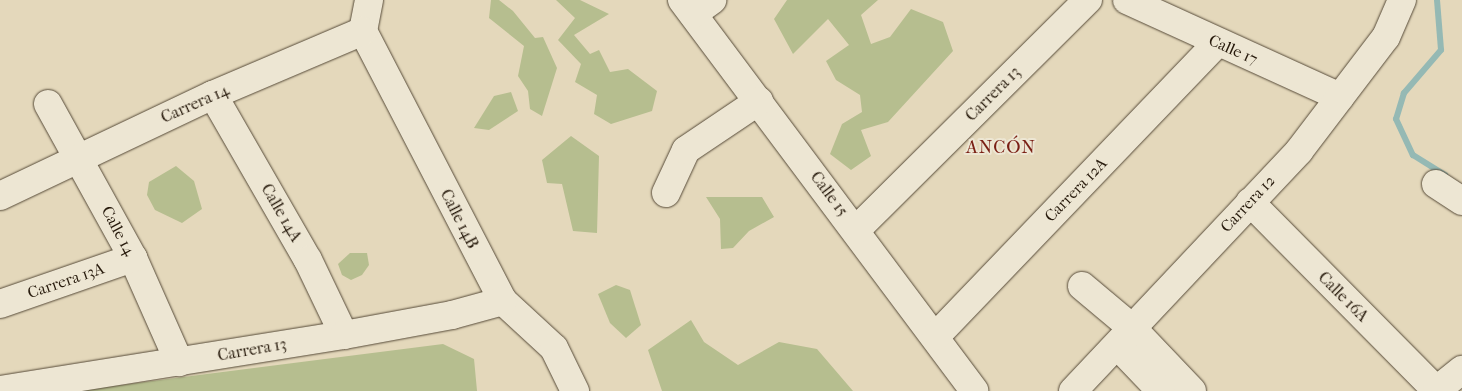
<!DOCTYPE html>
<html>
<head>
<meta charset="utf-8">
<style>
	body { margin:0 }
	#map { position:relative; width:1462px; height:391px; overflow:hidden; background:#e4d8bb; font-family:"IM FELL French Canon",serif }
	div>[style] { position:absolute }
	.green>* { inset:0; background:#b6be8f }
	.stream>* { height:6px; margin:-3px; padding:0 3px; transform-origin:3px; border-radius:3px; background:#95b9b4 }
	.roads { filter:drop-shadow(0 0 1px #564a38) drop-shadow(0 0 1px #564a38) }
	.minor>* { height:28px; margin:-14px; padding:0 14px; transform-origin:14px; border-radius:14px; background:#ede6d3 }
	span { translate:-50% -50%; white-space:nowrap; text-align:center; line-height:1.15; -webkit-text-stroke:4px #ede6d3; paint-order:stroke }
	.street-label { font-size:16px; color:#271a0c }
	.neighbourhood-label { font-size:18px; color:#7a1f14; letter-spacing:1px }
</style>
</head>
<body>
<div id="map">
	<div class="green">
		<i style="clip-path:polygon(491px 0,499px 0,513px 11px,535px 38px,543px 37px,557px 68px,542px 116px,530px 109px,528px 91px,518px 76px,524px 46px,489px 18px)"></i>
		<i style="clip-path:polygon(556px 0,580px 0,609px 14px,574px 35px,590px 54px,599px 50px,610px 72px,628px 69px,657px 91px,652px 111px,611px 124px,594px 114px,597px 95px,575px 82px,581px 64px,558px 40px,575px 18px)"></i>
		<i style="clip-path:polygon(787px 0,878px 0,861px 15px,871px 44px,890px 37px,911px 9px,943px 22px,953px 51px,888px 122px,861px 130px,871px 156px,851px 170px,830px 154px,842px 124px,862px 112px,860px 95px,836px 80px,826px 61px,849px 45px,828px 19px,793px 54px,774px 19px)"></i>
		<i style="clip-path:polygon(511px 92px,518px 111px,489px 130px,474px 128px,494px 96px)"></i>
		<i style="clip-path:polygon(571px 136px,599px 156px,597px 233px,573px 231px,562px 184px,547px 183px,542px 160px)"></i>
		<i style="clip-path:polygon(176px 166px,194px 181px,202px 209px,182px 223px,155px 210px,147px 195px,149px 182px)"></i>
		<i style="clip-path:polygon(706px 197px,762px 197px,774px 217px,749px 231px,733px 248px,721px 249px,720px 219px)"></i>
		<i style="clip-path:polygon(350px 253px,367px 253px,369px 265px,362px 275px,351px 280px,342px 275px,338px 264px)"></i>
		<i style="clip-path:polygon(616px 285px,630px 290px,641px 325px,626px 338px,610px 323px,598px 294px)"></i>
		<i style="clip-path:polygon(691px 320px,704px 342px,738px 365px,779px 342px,817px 349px,853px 391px,662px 391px,648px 350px)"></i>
		<i style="clip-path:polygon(443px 344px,474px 359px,477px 391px,74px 391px)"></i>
	</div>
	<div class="stream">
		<i style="left:1437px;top:0;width:50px;rotate:85.4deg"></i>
		<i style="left:1441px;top:50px;width:57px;rotate:130.7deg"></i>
		<i style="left:1404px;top:93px;width:27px;rotate:107deg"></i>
		<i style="left:1396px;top:119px;width:40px;rotate:65deg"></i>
		<i style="left:1413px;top:155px;width:38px;rotate:32deg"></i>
	</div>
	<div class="roads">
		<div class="minor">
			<i style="left:682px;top:0;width:488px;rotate:53.2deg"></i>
			<i style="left:1127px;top:0;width:234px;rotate:24.5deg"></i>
			<i style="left:693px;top:14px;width:24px;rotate:-36deg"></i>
			<i style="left:363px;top:31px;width:304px;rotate:62.6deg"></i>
			<i style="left:503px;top:301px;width:69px;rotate:42.7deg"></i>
			<i style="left:554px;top:348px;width:48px;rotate:64deg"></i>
			<i style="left:363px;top:31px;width:32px;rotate:-79deg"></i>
			<i style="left:213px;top:95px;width:190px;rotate:60.1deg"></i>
			<i style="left:308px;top:260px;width:83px;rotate:64.4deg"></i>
			<i style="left:48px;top:104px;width:176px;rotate:61.1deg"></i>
			<i style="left:133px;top:258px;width:114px;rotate:66.1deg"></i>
			<i style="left:1436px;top:184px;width:31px;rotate:33deg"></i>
			<i style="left:666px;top:193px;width:47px;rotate:-65.1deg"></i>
			<i style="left:686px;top:150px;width:88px;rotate:-33.9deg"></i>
			<i style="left:0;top:196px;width:236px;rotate:-25.4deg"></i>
			<i style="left:213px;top:95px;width:163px;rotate:-23.1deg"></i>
			<i style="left:1250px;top:202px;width:266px;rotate:45.3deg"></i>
			<i style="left:856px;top:230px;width:327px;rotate:-44.8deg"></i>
			<i style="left:1082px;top:286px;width:65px;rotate:40deg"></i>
			<i style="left:1132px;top:328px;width:87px;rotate:46.4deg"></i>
			<i style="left:0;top:304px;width:141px;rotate:-19.1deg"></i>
			<i style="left:936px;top:336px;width:405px;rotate:-46.2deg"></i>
			<i style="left:1118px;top:346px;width:62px;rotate:46.3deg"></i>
			<i style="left:0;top:390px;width:348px;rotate:-9.1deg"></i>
			<i style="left:344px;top:335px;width:110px;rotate:-10.5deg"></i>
			<i style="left:452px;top:315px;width:53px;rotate:-15.4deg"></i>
			<i style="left:1437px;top:390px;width:32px;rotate:-39deg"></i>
			<i style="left:1073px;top:391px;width:330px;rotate:-46.7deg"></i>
			<i style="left:1299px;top:151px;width:143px;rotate:-52.7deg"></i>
			<i style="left:1386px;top:37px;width:40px;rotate:-66.6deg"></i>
		</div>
	</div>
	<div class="street-label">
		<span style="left:1233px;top:50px;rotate:24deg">Calle 17</span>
		<span style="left:993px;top:94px;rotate:-45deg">Carrera 13</span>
		<span style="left:195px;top:104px;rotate:-24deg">Carrera 14</span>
		<span style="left:1076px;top:190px;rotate:-46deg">Carrera 12A</span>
		<span style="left:829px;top:194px;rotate:53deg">Calle 15</span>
		<span style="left:1248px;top:204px;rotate:-47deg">Carrera 12</span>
		<span style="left:281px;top:213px;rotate:60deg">Calle 14A</span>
		<span style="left:459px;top:219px;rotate:63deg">Calle 14B</span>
		<span style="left:118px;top:231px;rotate:62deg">Calle 14</span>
		<span style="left:66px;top:281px;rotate:-19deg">Carrera 13A</span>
		<span style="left:1343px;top:297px;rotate:45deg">Calle 16A</span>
		<span style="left:252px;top:350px;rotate:-10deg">Carrera 13</span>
	</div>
	<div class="neighbourhood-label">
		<span style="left:1001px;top:148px">ANCÓN</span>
	</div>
</div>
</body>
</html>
